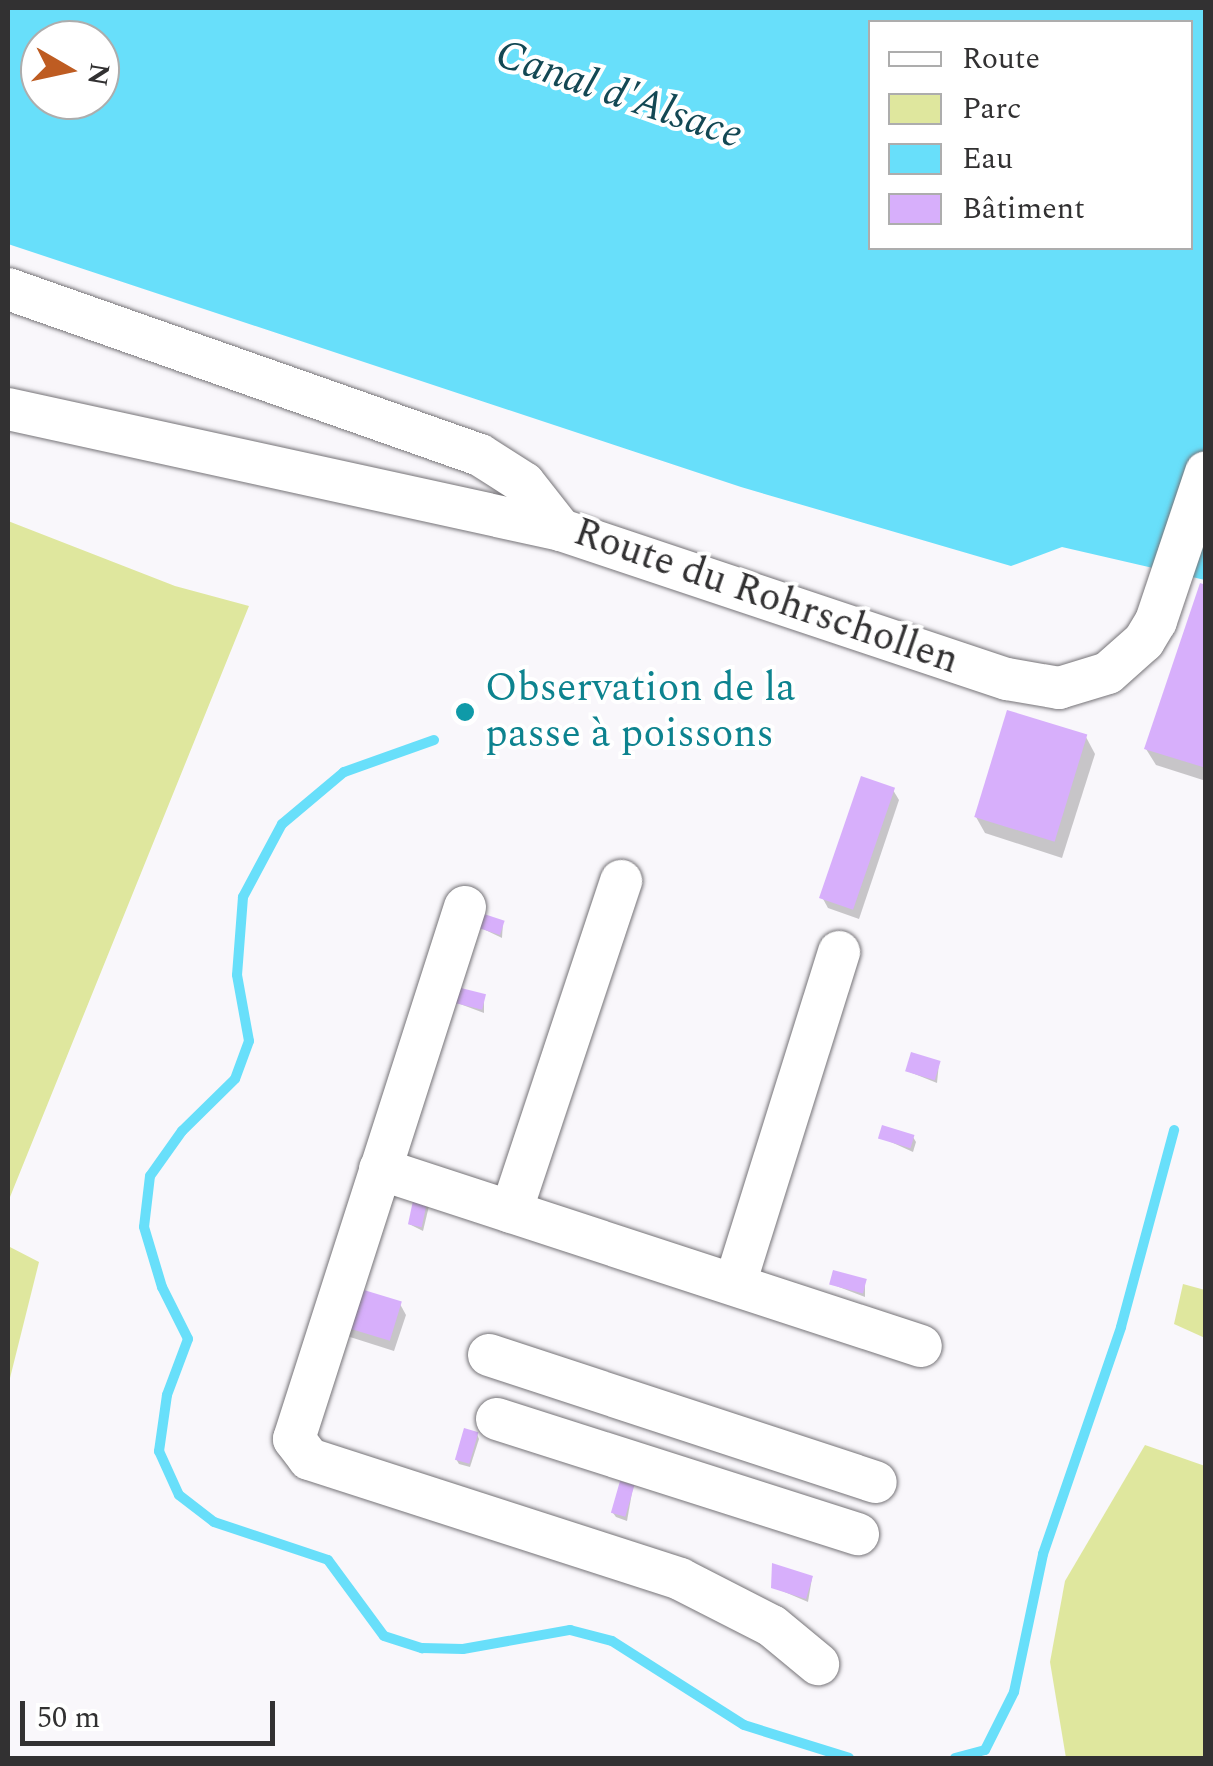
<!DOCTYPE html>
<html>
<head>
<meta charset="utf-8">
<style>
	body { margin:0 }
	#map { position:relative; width:1213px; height:1766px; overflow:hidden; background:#f9f7fb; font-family:Spectral,serif }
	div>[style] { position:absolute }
	.green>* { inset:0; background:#dfe79e }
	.water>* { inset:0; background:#68dffa }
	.shadow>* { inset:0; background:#0003 }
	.stream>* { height:10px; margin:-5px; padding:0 5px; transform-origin:5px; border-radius:5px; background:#68dffa }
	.building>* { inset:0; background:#d7affb; transform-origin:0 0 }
	.roads { filter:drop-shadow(0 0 2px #767478) drop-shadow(0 0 2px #767478) }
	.minor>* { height:42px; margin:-21px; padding:0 21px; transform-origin:21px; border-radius:21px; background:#fff }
	.dots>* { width:28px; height:28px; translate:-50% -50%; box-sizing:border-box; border:5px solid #fff; border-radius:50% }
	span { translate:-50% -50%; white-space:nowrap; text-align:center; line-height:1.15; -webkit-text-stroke:8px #fff; paint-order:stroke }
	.street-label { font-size:40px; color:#323132 }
	.culture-label { font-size:40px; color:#0d838f }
	.left { translate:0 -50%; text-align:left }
	.water-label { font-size:42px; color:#134854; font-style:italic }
	.frame { position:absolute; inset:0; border:10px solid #323132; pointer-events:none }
	.legend { position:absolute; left:868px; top:20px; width:325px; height:230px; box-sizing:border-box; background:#fff; border:2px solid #adadad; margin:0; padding:12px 18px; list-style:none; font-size:30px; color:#323132 }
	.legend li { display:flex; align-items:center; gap:20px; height:50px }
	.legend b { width:50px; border:2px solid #adadad }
	.north { position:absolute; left:20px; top:20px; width:100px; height:100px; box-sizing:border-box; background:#fff; border:2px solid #adadad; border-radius:50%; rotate:99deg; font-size:28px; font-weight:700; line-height:40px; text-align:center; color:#323132 }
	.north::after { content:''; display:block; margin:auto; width:35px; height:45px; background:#be5c22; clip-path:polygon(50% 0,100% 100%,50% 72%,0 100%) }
	.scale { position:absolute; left:20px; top:1701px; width:255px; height:45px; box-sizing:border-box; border:5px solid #323132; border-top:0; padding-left:12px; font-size:30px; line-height:35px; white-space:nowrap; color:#323132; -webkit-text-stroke:8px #fff; paint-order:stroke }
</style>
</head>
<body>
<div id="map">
	<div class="green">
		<i style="clip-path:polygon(8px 521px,175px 586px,249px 606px,8px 1202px)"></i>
		<i style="clip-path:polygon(8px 1246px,39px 1262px,8px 1386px)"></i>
		<i style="clip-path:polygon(1183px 1284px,1205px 1290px,1205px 1338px,1174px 1324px)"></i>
		<i style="clip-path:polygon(1145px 1445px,1205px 1466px,1205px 1758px,1066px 1758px,1050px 1662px,1065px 1581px)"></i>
	</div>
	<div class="water">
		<i style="clip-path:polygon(evenodd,8px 8px,1202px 8px,1206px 15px,1205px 580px,1062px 547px,1011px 566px,741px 487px,8px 244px,8px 8px,870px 22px,1190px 22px,1190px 248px,870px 248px,870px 22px,8px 8px,40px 40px,100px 40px,100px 100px,40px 100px,40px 40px)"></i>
	</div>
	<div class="shadow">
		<i style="clip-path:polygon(1206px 588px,1206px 781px,1156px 765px,1146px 749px)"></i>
		<i style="clip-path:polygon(1086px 737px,1095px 754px,1062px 858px,985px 833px,976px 817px)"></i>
		<i style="clip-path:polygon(893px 790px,899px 800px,859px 919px,828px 908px,822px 897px)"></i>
		<i style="clip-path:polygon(503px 923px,502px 938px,477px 926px)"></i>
		<i style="clip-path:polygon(484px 997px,484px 1013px,452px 1001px)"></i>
		<i style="clip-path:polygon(939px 1063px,937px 1083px,907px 1071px)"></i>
		<i style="clip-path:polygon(880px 1137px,913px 1137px,916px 1142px,913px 1152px)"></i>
		<i style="clip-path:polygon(416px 1199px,429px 1206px,423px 1231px,409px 1224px)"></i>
		<i style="clip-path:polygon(865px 1282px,865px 1297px,831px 1284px)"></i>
		<i style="clip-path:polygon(400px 1304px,406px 1315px,394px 1351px,350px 1337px,343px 1326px)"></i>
		<i style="clip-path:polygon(477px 1434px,479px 1439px,470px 1467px,459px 1464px,456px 1459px)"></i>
		<i style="clip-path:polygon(633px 1487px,627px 1521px,616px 1517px,613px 1513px)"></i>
		<i style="clip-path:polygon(812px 1578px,808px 1602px,773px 1587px)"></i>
	</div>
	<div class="stream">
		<i style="left:434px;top:740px;width:96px;rotate:160.4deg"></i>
		<i style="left:344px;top:772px;width:81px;rotate:140deg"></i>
		<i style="left:282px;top:824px;width:83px;rotate:118.1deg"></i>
		<i style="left:243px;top:897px;width:78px;rotate:94.4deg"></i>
		<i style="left:237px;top:975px;width:67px;rotate:79.7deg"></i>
		<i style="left:249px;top:1041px;width:40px;rotate:110.2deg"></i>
		<i style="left:235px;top:1079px;width:74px;rotate:135.5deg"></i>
		<i style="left:182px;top:1131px;width:55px;rotate:125.4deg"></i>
		<i style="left:150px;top:1176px;width:51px;rotate:96.7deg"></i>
		<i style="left:144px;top:1227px;width:63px;rotate:73.3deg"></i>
		<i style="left:162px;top:1287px;width:58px;rotate:63.4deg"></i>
		<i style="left:188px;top:1339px;width:60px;rotate:110.6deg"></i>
		<i style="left:167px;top:1395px;width:57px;rotate:98.1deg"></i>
		<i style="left:159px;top:1451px;width:48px;rotate:65.6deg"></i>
		<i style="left:179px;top:1495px;width:44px;rotate:37.6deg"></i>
		<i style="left:214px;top:1522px;width:120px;rotate:18.4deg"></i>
		<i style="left:328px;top:1560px;width:94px;rotate:53.6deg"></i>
		<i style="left:384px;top:1636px;width:40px;rotate:18deg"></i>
		<i style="left:422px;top:1648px;width:41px;rotate:1.4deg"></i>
		<i style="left:463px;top:1649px;width:109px;rotate:-10.1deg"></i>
		<i style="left:570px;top:1630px;width:43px;rotate:14.7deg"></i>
		<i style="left:612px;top:1641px;width:156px;rotate:32.5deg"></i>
		<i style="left:744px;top:1725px;width:110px;rotate:17.4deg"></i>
		<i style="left:955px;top:1758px;width:31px;rotate:-15deg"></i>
		<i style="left:985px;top:1750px;width:65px;rotate:-63.4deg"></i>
		<i style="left:1014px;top:1692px;width:141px;rotate:-78.1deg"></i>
		<i style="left:1043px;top:1554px;width:240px;rotate:-71deg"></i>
		<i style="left:1121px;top:1327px;width:204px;rotate:-74.9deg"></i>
	</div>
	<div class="building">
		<i style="clip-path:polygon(1200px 583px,1206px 585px,1206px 768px,1144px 749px)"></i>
		<i style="left:1007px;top:710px;width:84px;height:112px;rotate:17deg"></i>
		<i style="left:861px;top:776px;width:36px;height:129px;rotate:19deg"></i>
		<i style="left:478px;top:912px;width:28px;height:15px;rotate:18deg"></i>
		<i style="left:453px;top:986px;width:34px;height:16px;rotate:14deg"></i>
		<i style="left:911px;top:1052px;width:31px;height:20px;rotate:17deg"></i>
		<i style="left:882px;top:1125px;width:34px;height:14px;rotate:17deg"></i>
		<i style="left:414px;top:1196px;width:14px;height:29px;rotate:12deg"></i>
		<i style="left:833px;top:1270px;width:35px;height:15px;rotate:15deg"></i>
		<i style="left:354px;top:1287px;width:50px;height:41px;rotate:17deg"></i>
		<i style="left:464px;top:1428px;width:15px;height:33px;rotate:16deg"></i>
		<i style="left:620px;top:1481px;width:15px;height:33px;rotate:16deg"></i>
		<i style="clip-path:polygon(772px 1563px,813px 1576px,806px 1599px,771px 1588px)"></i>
	</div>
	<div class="roads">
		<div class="minor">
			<i style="left:8px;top:289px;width:500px;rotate:19.38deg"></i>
			<i style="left:480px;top:455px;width:52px;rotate:32.5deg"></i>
			<i style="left:524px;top:483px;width:60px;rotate:51.8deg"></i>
			<i style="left:8px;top:409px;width:566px;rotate:12.34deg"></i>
			<i style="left:561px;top:530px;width:470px;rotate:18.5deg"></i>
			<i style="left:1007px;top:679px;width:53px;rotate:9.8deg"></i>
			<i style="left:1059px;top:688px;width:51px;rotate:-17deg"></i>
			<i style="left:1108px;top:673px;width:48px;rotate:-41.6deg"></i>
			<i style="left:1144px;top:641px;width:23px;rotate:-59deg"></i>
			<i style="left:1156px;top:621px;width:157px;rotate:-71.4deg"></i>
			<i style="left:465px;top:907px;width:559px;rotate:107.82deg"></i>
			<i style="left:294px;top:1439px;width:25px;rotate:53deg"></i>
			<i style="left:309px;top:1459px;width:390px;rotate:17.9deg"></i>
			<i style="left:680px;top:1579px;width:103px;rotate:27.1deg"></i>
			<i style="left:772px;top:1626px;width:60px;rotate:39.6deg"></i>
			<i style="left:380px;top:1169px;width:569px;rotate:18.12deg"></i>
			<i style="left:511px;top:1212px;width:349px;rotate:-71.6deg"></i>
			<i style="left:735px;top:1284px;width:348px;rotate:-72.6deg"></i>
			<i style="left:489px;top:1355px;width:407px;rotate:18.2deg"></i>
			<i style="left:497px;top:1419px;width:379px;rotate:17.7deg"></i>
		</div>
	</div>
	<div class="dots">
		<i style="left:465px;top:712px;background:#0f9aa8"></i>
	</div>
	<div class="street-label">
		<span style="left:766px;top:597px;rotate:19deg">Route du Rohrschollen</span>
	</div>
	<div class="culture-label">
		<span class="left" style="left:485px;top:712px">Observation de la<br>passe à poissons</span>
	</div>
	<div class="water-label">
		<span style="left:619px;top:95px;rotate:19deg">Canal d'Alsace</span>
	</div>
	<div class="frame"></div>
	<ul class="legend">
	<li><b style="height:12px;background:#fff"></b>Route</li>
	<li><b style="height:28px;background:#dfe79e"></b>Parc</li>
	<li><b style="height:28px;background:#68dffa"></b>Eau</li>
	<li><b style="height:28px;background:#d7affb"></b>Bâtiment</li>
	</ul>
	<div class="north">N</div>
	<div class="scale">50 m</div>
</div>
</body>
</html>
